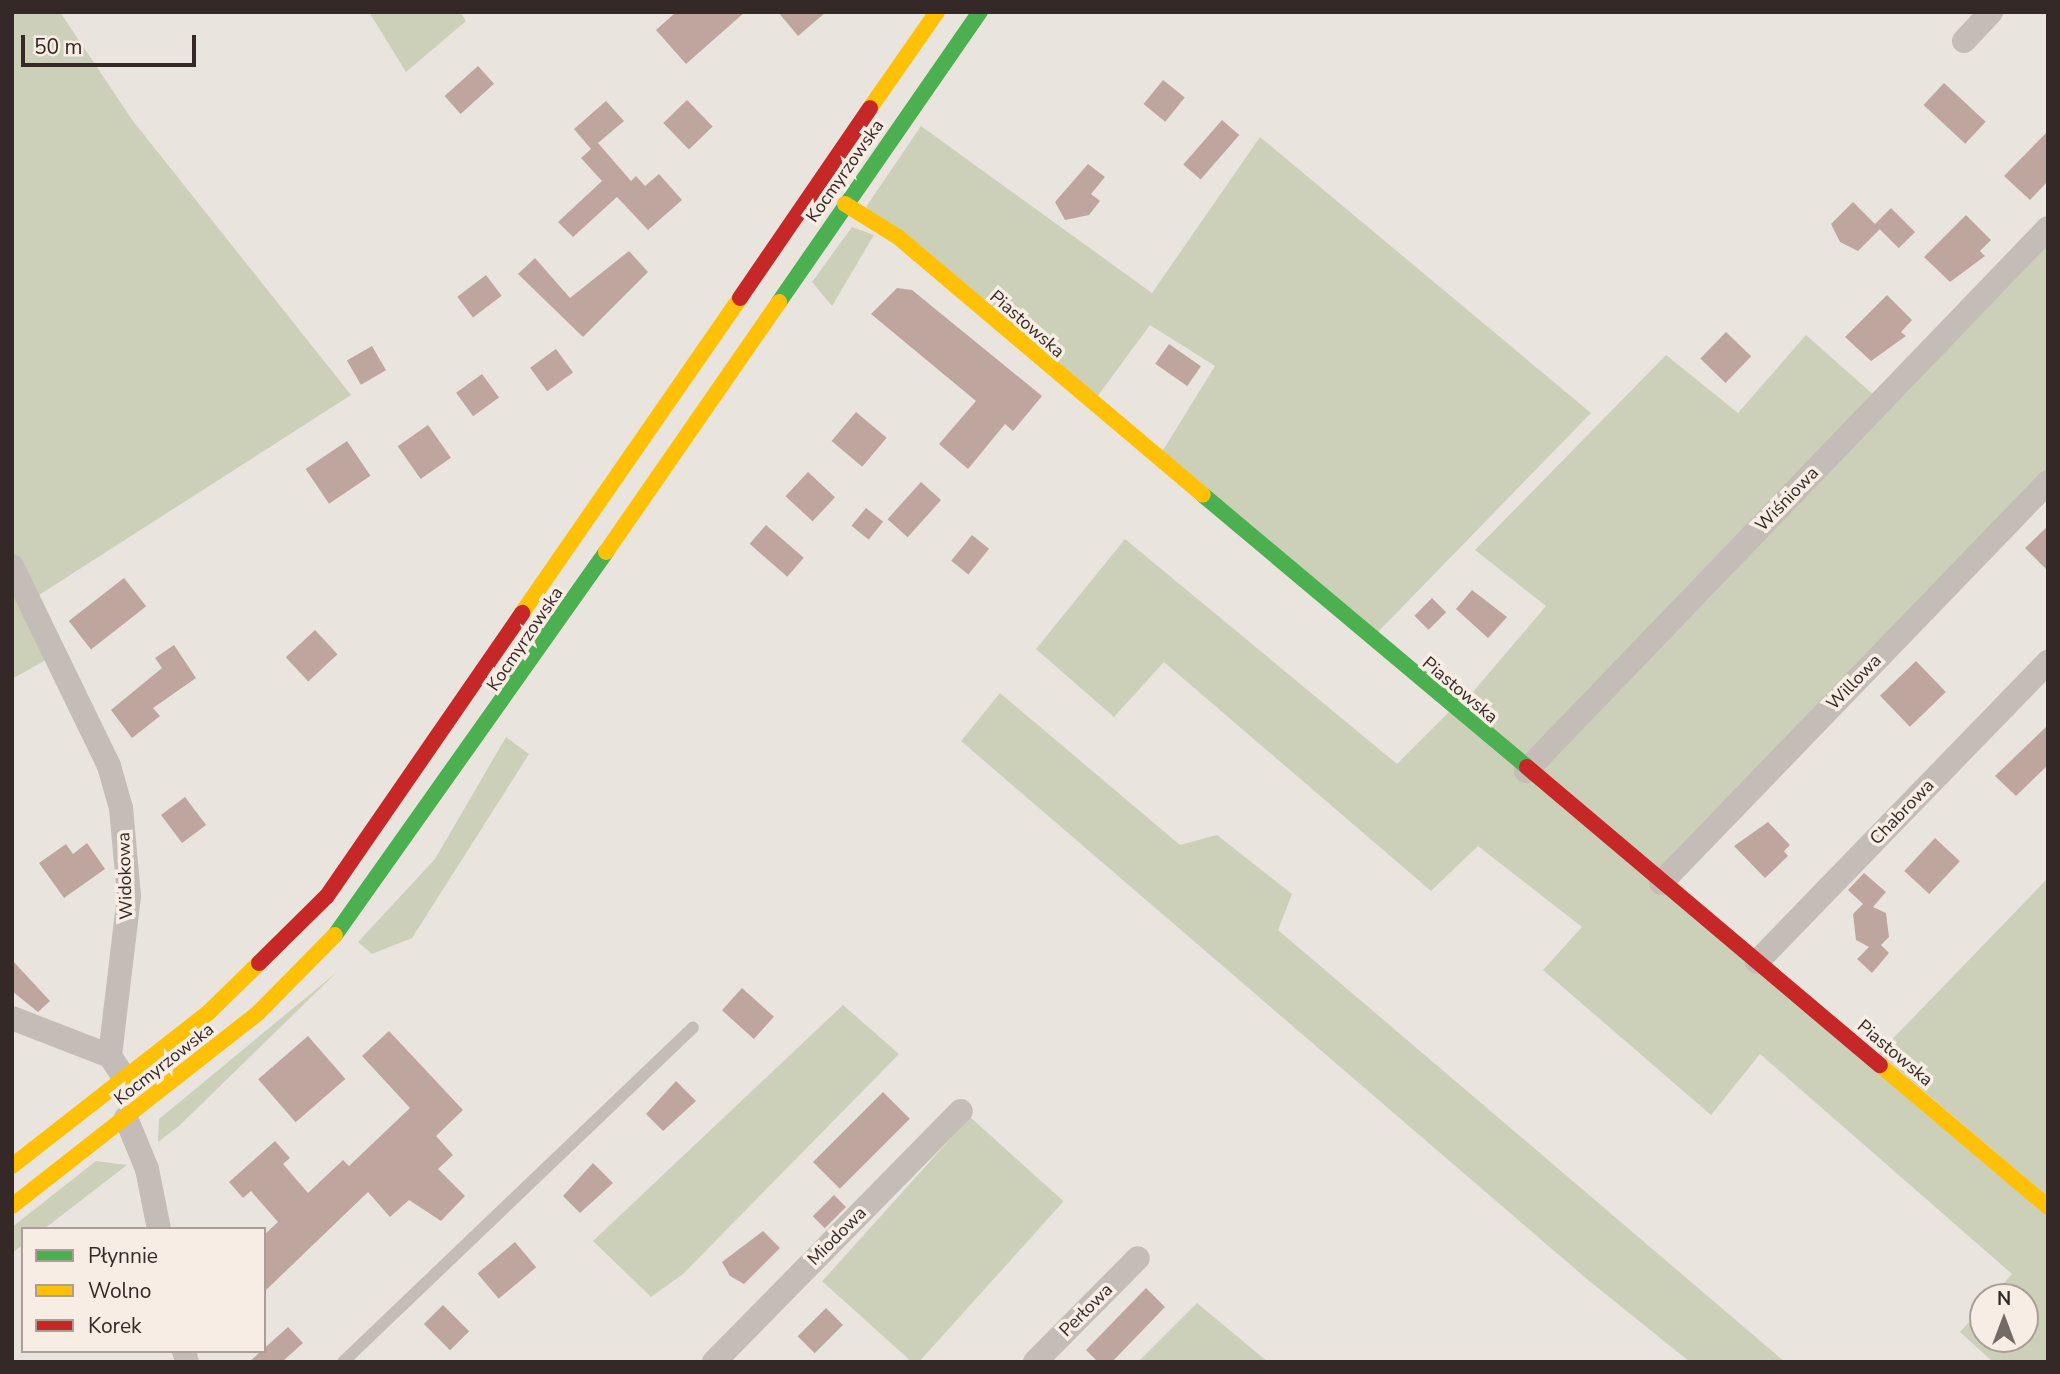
<!DOCTYPE html>
<html>
<head>
<meta charset="utf-8">
<style>
	body { margin:0 }
	#map { position:relative; width:2060px; height:1374px; overflow:hidden; background:#eae4de; font-family:"Nunito Sans",sans-serif }
	div>[style] { position:absolute }
	.green>* { inset:0; background:#cdd0b8; transform-origin:0 0 }
	.building>* { inset:0; background:#bea69f; transform-origin:0 0 }
	.lane>* { height:12px; margin:-6px; padding:0 6px; transform-origin:6px; border-radius:6px; background:#c3bcb7 }
	.street>* { height:24px; margin:-12px; padding:0 12px; transform-origin:12px; border-radius:12px; background:#c3bcb7 }
	.fast>* { height:16px; margin:-8px; padding:0 8px; transform-origin:8px; border-radius:8px; background:#4caf50 }
	.slow>* { height:16px; margin:-8px; padding:0 8px; transform-origin:8px; border-radius:8px; background:#ffc107 }
	.jam>* { height:16px; margin:-8px; padding:0 8px; transform-origin:8px; border-radius:8px; background:#c62828 }
	span { translate:-50% -50%; white-space:nowrap; text-align:center; line-height:1.15; -webkit-text-stroke:7px #f8ede4; paint-order:stroke }
	.street-label { font-size:18px; color:#342926 }
	.frame { position:absolute; inset:0; border:14px solid #342926; pointer-events:none }
	.legend { position:absolute; left:21px; top:1227px; width:245px; height:126px; box-sizing:border-box; background:#f8ede4; border:2px solid #aa9f98; margin:0; padding:9px 12px; list-style:none; font-size:21px; color:#342926 }
	.legend li { display:flex; align-items:center; gap:14px; height:35px }
	.legend b { width:35px; border:2px solid #aa9f98 }
	.north { position:absolute; left:1969px; top:1283px; width:70px; height:70px; box-sizing:border-box; background:#f8ede4; border:2px solid #aa9f98; border-radius:50%; rotate:0deg; font-size:19px; font-weight:700; line-height:28px; text-align:center; color:#342926 }
	.north::after { content:''; display:block; margin:auto; width:24px; height:32px; background:#746a66; clip-path:polygon(50% 0,100% 100%,50% 72%,0 100%) }
	.scale { position:absolute; left:21px; top:35px; width:175px; height:32px; box-sizing:border-box; border:4px solid #342926; border-top:0; padding-left:9px; font-size:21px; line-height:24px; white-space:nowrap; color:#342926; -webkit-text-stroke:5px #f8ede4; paint-order:stroke }
</style>
</head>
<body>
<div id="map">
	<div class="green">
		<i style="clip-path:polygon(12px 12px,60px 12px,133px 121px,351px 395px,39px 595px,12px 554px)"></i>
		<i style="clip-path:polygon(369px 12px,460px 12px,466px 21px,406px 72px)"></i>
		<i style="clip-path:polygon(921px 126px,1152px 293px,1260px 137px,1591px 413px,1375px 635px,1160px 455px,1215px 366px,1150px 325px,1094px 401px,866px 207px)"></i>
		<i style="clip-path:polygon(852px 227px,874px 235px,832px 306px,812px 282px)"></i>
		<i style="clip-path:polygon(2048px 237px,2048px 473px,1661px 876px,1534px 771px)"></i>
		<i style="clip-path:polygon(1806px 335px,1876px 397px,1524px 762px,1461px 706px,1546px 606px,1475px 550px,1666px 355px,1738px 413px)"></i>
		<i style="clip-path:polygon(1125px 539px,1397px 764px,1449px 712px,2048px 1215px,2048px 1362px,1993px 1362px,1960px 1332px,1983px 1307px,1983px 1339px,2025px 1339px,2025px 1297px,1992px 1297px,2012px 1274px,1760px 1054px,1711px 1115px,1543px 970px,1582px 927px,1478px 846px,1431px 891px,1164px 662px,1114px 717px,1036px 649px)"></i>
		<i style="clip-path:polygon(12px 574px,51px 657px,12px 679px)"></i>
		<i style="clip-path:polygon(1000px 693px,1180px 845px,1217px 835px,1292px 894px,1278px 930px,1785px 1362px,1690px 1362px,1588px 1280px,961px 741px)"></i>
		<i style="clip-path:polygon(506px 737px,529px 754px,412px 938px,372px 954px,358px 942px,435px 859px)"></i>
		<i style="clip-path:polygon(2048px 878px,2048px 1197px,1879px 1053px)"></i>
		<i style="clip-path:polygon(337px 972px,179px 1126px,158px 1142px,159px 1119px)"></i>
		<i style="clip-path:polygon(843px 1005px,899px 1054px,683px 1274px,651px 1297px,593px 1241px)"></i>
		<i style="left:970px;top:1117px;width:126px;height:221px;rotate:42deg"></i>
		<i style="clip-path:polygon(96px 1161px,127px 1165px,44px 1229px,23px 1229px,23px 1245px,12px 1253px,12px 1227px)"></i>
		<i style="clip-path:polygon(1197px 1303px,1268px 1362px,1138px 1362px)"></i>
	</div>
	<div class="building">
		<i style="clip-path:polygon(676px 12px,745px 12px,686px 64px,656px 30px)"></i>
		<i style="clip-path:polygon(778px 12px,826px 12px,798px 36px)"></i>
		<i style="left:478px;top:66px;width:24px;height:45px;rotate:48deg"></i>
		<i style="left:1163px;top:80px;width:28px;height:31px;rotate:39deg"></i>
		<i style="left:1944px;top:83px;width:57px;height:30px;rotate:43deg"></i>
		<i style="left:687px;top:100px;width:37px;height:33px;rotate:46deg"></i>
		<i style="clip-path:polygon(606px 101px,624px 121px,598px 143px,631px 181px,636px 176px,645px 186px,659px 174px,682px 200px,648px 230px,617px 197px,573px 237px,558px 222px,602px 181px,581px 158px,591px 149px,574px 129px)"></i>
		<i style="left:1222px;top:120px;width:23px;height:59px;rotate:41deg"></i>
		<i style="clip-path:polygon(2048px 131px,2048px 181px,2030px 200px,2004px 176px)"></i>
		<i style="clip-path:polygon(1088px 164px,1105px 177px,1091px 194px,1100px 201px,1089px 215px,1065px 220px,1055px 202px)"></i>
		<i style="clip-path:polygon(1853px 202px,1880px 229px,1858px 251px,1840px 242px,1831px 224px)"></i>
		<i style="left:1891px;top:208px;width:34px;height:23px;rotate:45deg"></i>
		<i style="clip-path:polygon(1966px 215px,1991px 240px,1980px 251px,1985px 256px,1950px 282px,1924px 257px)"></i>
		<i style="clip-path:polygon(629px 251px,648px 272px,583px 337px,518px 274px,535px 258px,570px 298px)"></i>
		<i style="left:486px;top:275px;width:26px;height:36px;rotate:53deg"></i>
		<i style="clip-path:polygon(897px 288px,912px 290px,1042px 396px,1013px 431px,1005px 424px,968px 469px,939px 444px,976px 401px,871px 314px)"></i>
		<i style="clip-path:polygon(1887px 295px,1912px 320px,1901px 332px,1906px 336px,1871px 361px,1845px 337px)"></i>
		<i style="left:1726px;top:332px;width:35px;height:37px;rotate:44deg"></i>
		<i style="left:1169px;top:344px;width:39px;height:24px;rotate:35deg"></i>
		<i style="left:372px;top:346px;width:28px;height:29px;rotate:60deg"></i>
		<i style="left:556px;top:349px;width:29px;height:32px;rotate:54deg"></i>
		<i style="left:482px;top:374px;width:29px;height:32px;rotate:54deg"></i>
		<i style="left:856px;top:412px;width:40px;height:38px;rotate:40deg"></i>
		<i style="left:428px;top:425px;width:40px;height:37px;rotate:55deg"></i>
		<i style="left:347px;top:441px;width:42px;height:50px;rotate:56deg"></i>
		<i style="left:808px;top:472px;width:37px;height:33px;rotate:43deg"></i>
		<i style="left:921px;top:482px;width:27px;height:50px;rotate:42deg"></i>
		<i style="left:866px;top:508px;width:22px;height:23px;rotate:39deg"></i>
		<i style="left:766px;top:525px;width:50px;height:25px;rotate:41deg"></i>
		<i style="clip-path:polygon(2048px 526px,2048px 571px,2025px 548px)"></i>
		<i style="left:972px;top:535px;width:22px;height:33px;rotate:39deg"></i>
		<i style="left:124px;top:578px;width:36px;height:70px;rotate:52deg"></i>
		<i style="clip-path:polygon(1472px 590px,1507px 617px,1488px 638px,1456px 609px)"></i>
		<i style="left:1432px;top:598px;width:20px;height:25px;rotate:45deg"></i>
		<i style="left:315px;top:630px;width:33px;height:40px;rotate:47deg"></i>
		<i style="clip-path:polygon(174px 645px,196px 678px,153px 708px,160px 716px,132px 738px,111px 710px,162px 668px,155px 658px)"></i>
		<i style="left:1916px;top:661px;width:43px;height:50px;rotate:46deg"></i>
		<i style="clip-path:polygon(2048px 725px,2048px 765px,2016px 796px,1995px 776px)"></i>
		<i style="left:185px;top:797px;width:35px;height:30px;rotate:53deg"></i>
		<i style="clip-path:polygon(1768px 822px,1790px 845px,1784px 851px,1788px 856px,1765px 878px,1734px 846px)"></i>
		<i style="left:1935px;top:838px;width:34px;height:45px;rotate:43deg"></i>
		<i style="clip-path:polygon(87px 843px,105px 869px,64px 898px,39px 863px,66px 844px,73px 854px)"></i>
		<i style="clip-path:polygon(1864px 873px,1886px 892px,1873px 907px,1886px 913px,1889px 937px,1881px 945px,1889px 953px,1872px 973px,1857px 959px,1869px 947px,1856px 940px,1853px 914px,1863px 904px,1848px 890px)"></i>
		<i style="clip-path:polygon(12px 960px,50px 1001px,38px 1012px,12px 991px)"></i>
		<i style="left:742px;top:988px;width:43px;height:30px;rotate:42deg"></i>
		<i style="clip-path:polygon(389px 1031px,463px 1110px,436px 1136px,453px 1155px,438px 1169px,465px 1196px,441px 1221px,409px 1200px,390px 1217px,368px 1192px,264px 1292px,264px 1235px,278px 1222px,251px 1191px,243px 1198px,229px 1182px,275px 1141px,290px 1158px,283px 1164px,308px 1193px,343px 1160px,349px 1166px,410px 1108px,362px 1056px)"></i>
		<i style="left:308px;top:1036px;width:57px;height:66px;rotate:49deg"></i>
		<i style="clip-path:polygon(676px 1081px,696px 1101px,663px 1131px,646px 1114px)"></i>
		<i style="left:883px;top:1092px;width:38px;height:99px;rotate:45deg"></i>
		<i style="clip-path:polygon(593px 1163px,613px 1183px,580px 1213px,563px 1196px)"></i>
		<i style="left:834px;top:1195px;width:17px;height:30px;rotate:45deg"></i>
		<i style="clip-path:polygon(763px 1231px,780px 1248px,744px 1284px,730px 1276px,722px 1262px)"></i>
		<i style="left:515px;top:1242px;width:33px;height:49px;rotate:50deg"></i>
		<i style="clip-path:polygon(1146px 1288px,1165px 1307px,1112px 1362px,1098px 1362px,1086px 1350px)"></i>
		<i style="left:443px;top:1305px;width:37px;height:27px;rotate:45deg"></i>
		<i style="left:826px;top:1308px;width:24px;height:40px;rotate:45deg"></i>
		<i style="clip-path:polygon(288px 1327px,303px 1343px,282px 1362px,249px 1362px)"></i>
	</div>
	<div class="lane">
		<i style="left:343px;top:1362px;width:484px;rotate:-43.7deg"></i>
	</div>
	<div class="street">
		<i style="left:1964px;top:41px;width:40px;rotate:-47deg"></i>
		<i style="left:12px;top:566px;width:222px;rotate:64.1deg"></i>
		<i style="left:109px;top:766px;width:44px;rotate:74.1deg"></i>
		<i style="left:121px;top:808px;width:88px;rotate:84.8deg"></i>
		<i style="left:129px;top:896px;width:161px;rotate:96.8deg"></i>
		<i style="left:110px;top:1056px;width:27px;rotate:57deg"></i>
		<i style="left:1526px;top:771px;width:753px;rotate:-46.13deg"></i>
		<i style="left:1661px;top:883px;width:557px;rotate:-46.02deg"></i>
		<i style="left:1757px;top:962px;width:418px;rotate:-45.9deg"></i>
		<i style="left:12px;top:1018px;width:105px;rotate:21.2deg"></i>
		<i style="left:126px;top:1118px;width:55px;rotate:67.6deg"></i>
		<i style="left:147px;top:1169px;width:61px;rotate:78.7deg"></i>
		<i style="left:184px;top:1351px;width:11px;rotate:75deg"></i>
		<i style="left:714px;top:1362px;width:352px;rotate:-45.5deg"></i>
		<i style="left:1035px;top:1362px;width:146px;rotate:-45.3deg"></i>
	</div>
	<div class="fast">
		<i style="left:779px;top:302px;width:353px;rotate:-55.3deg"></i>
		<i style="left:1203px;top:495px;width:423px;rotate:40deg"></i>
		<i style="left:335px;top:935px;width:469px;rotate:-54.7deg"></i>
	</div>
	<div class="slow">
		<i style="left:870px;top:108px;width:117px;rotate:-55.1deg"></i>
		<i style="left:845px;top:204px;width:62px;rotate:31.9deg"></i>
		<i style="left:898px;top:237px;width:399px;rotate:40.2deg"></i>
		<i style="left:606px;top:552px;width:304px;rotate:-55.3deg"></i>
		<i style="left:522px;top:613px;width:383px;rotate:-55.3deg"></i>
		<i style="left:1880px;top:1065px;width:220px;rotate:40.2deg"></i>
		<i style="left:12px;top:1166px;width:250px;rotate:-38deg"></i>
		<i style="left:209px;top:1012px;width:70px;rotate:-44.4deg"></i>
		<i style="left:12px;top:1206px;width:314px;rotate:-38.1deg"></i>
		<i style="left:259px;top:1012px;width:108px;rotate:-45.4deg"></i>
	</div>
	<div class="jam">
		<i style="left:740px;top:298px;width:230px;rotate:-55.6deg"></i>
		<i style="left:1527px;top:767px;width:462px;rotate:40.2deg"></i>
		<i style="left:259px;top:963px;width:95px;rotate:-44.6deg"></i>
		<i style="left:327px;top:896px;width:344px;rotate:-55.4deg"></i>
	</div>
	<div class="street-label">
		<span style="left:845px;top:171px;rotate:-55deg">Kocmyrzowska</span>
		<span style="left:1027px;top:324px;rotate:41deg">Piastowska</span>
		<span style="left:1787px;top:499px;rotate:-46deg">Wiśniowa</span>
		<span style="left:525px;top:639px;rotate:-56deg">Kocmyrzowska</span>
		<span style="left:1854px;top:682px;rotate:-46deg">Willowa</span>
		<span style="left:1460px;top:690px;rotate:40deg">Piastowska</span>
		<span style="left:1902px;top:812px;rotate:-46deg">Chabrowa</span>
		<span style="left:125px;top:876px;rotate:-92deg">Widokowa</span>
		<span style="left:1895px;top:1053px;rotate:40deg">Piastowska</span>
		<span style="left:164px;top:1064px;rotate:-38deg">Kocmyrzowska</span>
		<span style="left:837px;top:1236px;rotate:-45deg">Miodowa</span>
		<span style="left:1086px;top:1310px;rotate:-45deg">Perłowa</span>
	</div>
	<div class="frame"></div>
	<ul class="legend">
	<li><b style="height:9px;background:#4caf50"></b>Płynnie</li>
	<li><b style="height:9px;background:#ffc107"></b>Wolno</li>
	<li><b style="height:9px;background:#c62828"></b>Korek</li>
	</ul>
	<div class="north">N</div>
	<div class="scale">50 m</div>
</div>
</body>
</html>
